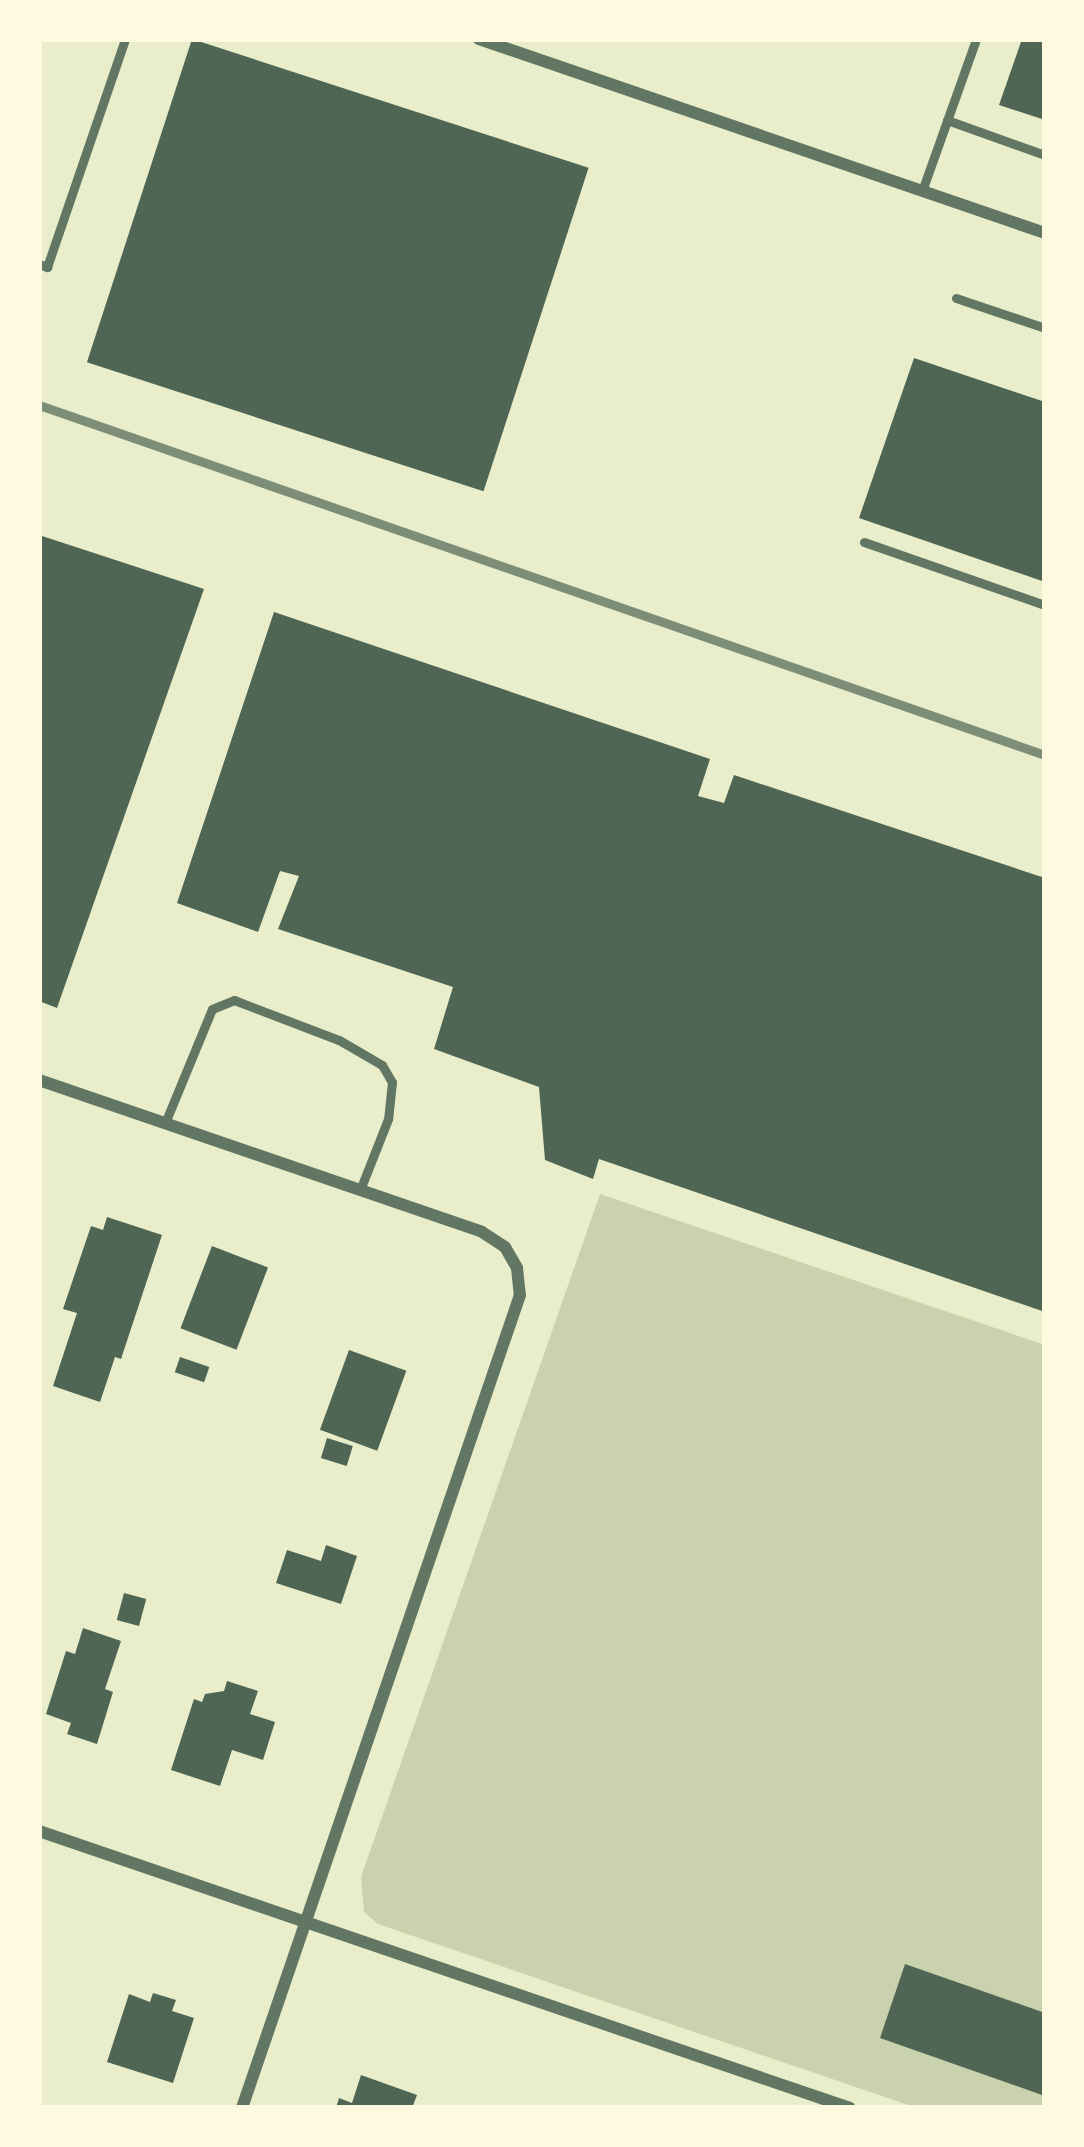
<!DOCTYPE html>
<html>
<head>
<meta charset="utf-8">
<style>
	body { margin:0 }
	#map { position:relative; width:1084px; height:2147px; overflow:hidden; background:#e9edc9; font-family:"Fira Sans",sans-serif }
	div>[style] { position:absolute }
	.green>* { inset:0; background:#cad2ad }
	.building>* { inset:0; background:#4f6655; transform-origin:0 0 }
	.service>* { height:9px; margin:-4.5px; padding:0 4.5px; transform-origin:4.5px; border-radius:4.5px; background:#617663 }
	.minor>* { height:12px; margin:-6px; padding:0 6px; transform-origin:6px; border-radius:6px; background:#617663 }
	.rail>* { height:9px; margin:-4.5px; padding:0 4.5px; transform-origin:4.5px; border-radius:4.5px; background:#7c8e77 }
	span { translate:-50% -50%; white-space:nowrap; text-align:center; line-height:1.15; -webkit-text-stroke:9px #fefae0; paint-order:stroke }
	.frame { position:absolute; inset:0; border:42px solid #fefae0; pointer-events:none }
</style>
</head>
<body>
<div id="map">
	<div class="green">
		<i style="clip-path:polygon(600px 1194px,1045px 1345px,1045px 2108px,917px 2108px,378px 1924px,364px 1912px,361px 1877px)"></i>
	</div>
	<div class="building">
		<i style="left:192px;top:39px;width:417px;height:340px;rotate:18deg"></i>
		<i style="clip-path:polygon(1022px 39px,1045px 39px,1045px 120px,999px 105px)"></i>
		<i style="clip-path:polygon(914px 358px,1045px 402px,1045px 582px,859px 518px)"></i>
		<i style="clip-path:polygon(39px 535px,204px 589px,57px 1008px,39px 1001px)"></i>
		<i style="clip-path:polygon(274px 612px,710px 759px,698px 796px,724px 803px,734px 775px,1045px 878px,1045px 1312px,599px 1159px,593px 1179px,545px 1160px,539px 1087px,434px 1049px,453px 987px,278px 929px,299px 876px,280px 871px,258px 932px,177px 903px)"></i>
		<i style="clip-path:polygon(107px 1217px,162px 1235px,121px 1359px,115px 1357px,100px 1402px,53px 1386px,77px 1313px,63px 1309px,91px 1226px,103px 1230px)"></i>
		<i style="left:212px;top:1246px;width:60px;height:88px;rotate:21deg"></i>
		<i style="left:349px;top:1350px;width:61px;height:85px;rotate:20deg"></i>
		<i style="left:180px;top:1357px;width:31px;height:16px;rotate:19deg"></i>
		<i style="left:327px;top:1438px;width:27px;height:21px;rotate:17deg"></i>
		<i style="clip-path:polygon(326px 1545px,357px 1556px,341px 1604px,276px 1583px,287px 1550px,321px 1561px)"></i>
		<i style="left:124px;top:1593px;width:23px;height:28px;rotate:15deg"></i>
		<i style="clip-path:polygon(83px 1628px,121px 1641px,105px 1689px,113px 1692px,97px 1744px,67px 1734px,71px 1723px,46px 1714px,66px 1651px,75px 1654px)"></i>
		<i style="clip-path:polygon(227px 1681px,258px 1691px,250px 1714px,275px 1722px,263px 1760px,232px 1750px,220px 1786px,171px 1770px,194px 1699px,202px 1702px,205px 1694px,224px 1691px)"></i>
		<i style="clip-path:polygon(905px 1964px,1045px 2013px,1045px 2096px,880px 2038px)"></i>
		<i style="clip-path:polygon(153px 1993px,176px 2000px,172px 2011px,194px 2018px,173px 2083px,107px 2062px,129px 1994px,150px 2002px)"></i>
		<i style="clip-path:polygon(361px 2075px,417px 2095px,412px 2108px,336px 2108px,339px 2098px,352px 2103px)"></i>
	</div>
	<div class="service">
		<i style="left:947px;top:120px;width:104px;rotate:19.7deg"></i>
		<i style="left:922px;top:191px;width:161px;rotate:-70.4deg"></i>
		<i style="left:39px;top:264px;width:9px;rotate:21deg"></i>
		<i style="left:47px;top:267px;width:241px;rotate:-71.1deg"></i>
		<i style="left:956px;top:298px;width:94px;rotate:18.6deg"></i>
		<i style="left:864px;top:542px;width:192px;rotate:19.2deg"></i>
		<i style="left:165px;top:1123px;width:123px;rotate:-67.6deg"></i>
		<i style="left:212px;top:1009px;width:24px;rotate:-22deg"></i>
		<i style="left:234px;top:1000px;width:112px;rotate:20.9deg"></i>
		<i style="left:339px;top:1040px;width:50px;rotate:30.2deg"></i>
		<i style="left:382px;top:1065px;width:20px;rotate:60deg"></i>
		<i style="left:392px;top:1082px;width:37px;rotate:96deg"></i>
		<i style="left:388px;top:1119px;width:76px;rotate:111.5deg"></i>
	</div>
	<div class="minor">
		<i style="left:479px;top:39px;width:598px;rotate:18.92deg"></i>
		<i style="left:39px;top:1080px;width:468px;rotate:18.9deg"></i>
		<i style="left:482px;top:1232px;width:27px;rotate:33deg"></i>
		<i style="left:505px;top:1247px;width:24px;rotate:60deg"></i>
		<i style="left:517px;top:1268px;width:27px;rotate:84deg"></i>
		<i style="left:520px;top:1295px;width:859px;rotate:108.88deg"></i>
		<i style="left:39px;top:1831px;width:857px;rotate:18.86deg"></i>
	</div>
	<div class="rail">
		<i style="left:39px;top:405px;width:1065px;rotate:19.18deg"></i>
	</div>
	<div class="frame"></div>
</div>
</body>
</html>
